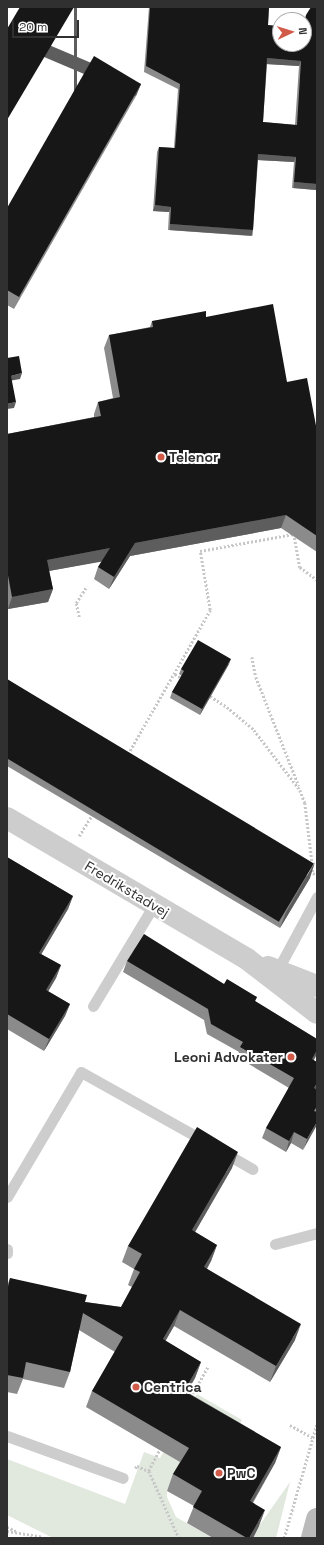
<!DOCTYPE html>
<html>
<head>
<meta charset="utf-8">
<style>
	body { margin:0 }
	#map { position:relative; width:324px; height:1545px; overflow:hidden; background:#fff; font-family:"Space Grotesk",sans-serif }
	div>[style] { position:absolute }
	.green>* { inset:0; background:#e1e8dd }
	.path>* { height:2.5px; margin-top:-1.25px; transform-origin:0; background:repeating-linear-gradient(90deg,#c7c7c7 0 2px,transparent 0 4px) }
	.lane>* { height:11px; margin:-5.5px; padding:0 5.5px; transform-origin:5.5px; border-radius:5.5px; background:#cdcdcd }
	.street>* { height:22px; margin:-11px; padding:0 11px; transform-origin:11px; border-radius:11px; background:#cdcdcd }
	.secondary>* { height:22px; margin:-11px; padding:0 11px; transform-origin:11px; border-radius:11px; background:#bababa }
	.wall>* { inset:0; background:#8b8b8b }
	.shaded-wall>* { inset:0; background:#5d5d5d; transform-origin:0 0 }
	.building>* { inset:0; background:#171717; transform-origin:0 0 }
	.dots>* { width:11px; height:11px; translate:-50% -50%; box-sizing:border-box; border:2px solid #fff; border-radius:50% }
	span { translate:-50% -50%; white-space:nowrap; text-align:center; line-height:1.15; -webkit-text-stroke:4px #fff; paint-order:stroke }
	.poi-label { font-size:14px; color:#303030; font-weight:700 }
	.left { translate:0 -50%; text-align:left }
	.right { translate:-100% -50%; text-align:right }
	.street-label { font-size:14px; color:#303030 }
	.frame { position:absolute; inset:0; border:8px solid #303030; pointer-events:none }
	.north { position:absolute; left:272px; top:12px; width:40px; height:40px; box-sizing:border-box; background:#fff; border:1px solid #acacac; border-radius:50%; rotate:86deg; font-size:11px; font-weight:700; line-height:16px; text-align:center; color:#303030 }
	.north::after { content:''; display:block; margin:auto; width:14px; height:18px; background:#d15b48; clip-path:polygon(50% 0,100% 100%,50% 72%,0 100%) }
	.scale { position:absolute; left:12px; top:20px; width:67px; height:18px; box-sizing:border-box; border:2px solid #303030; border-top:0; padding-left:5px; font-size:12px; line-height:14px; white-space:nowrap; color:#303030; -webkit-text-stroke:3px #fff; paint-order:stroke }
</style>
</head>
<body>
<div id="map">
	<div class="green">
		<i style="clip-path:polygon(197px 1394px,242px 1420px,231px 1437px,207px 1424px,167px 1491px,167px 1497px,176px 1517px,213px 1538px,53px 1538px,7px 1515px,7px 1459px,125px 1504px,144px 1452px,160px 1458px)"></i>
		<i style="clip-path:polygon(290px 1482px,276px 1538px,253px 1538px,259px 1526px)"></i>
	</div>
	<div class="path">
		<i style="left:79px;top:617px;width:14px;rotate:-102deg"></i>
		<i style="left:76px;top:603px;width:20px;rotate:-57deg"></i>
		<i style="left:252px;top:657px;width:20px;rotate:79deg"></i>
		<i style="left:256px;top:677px;width:117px;rotate:68.5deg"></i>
		<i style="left:175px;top:674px;width:9px;rotate:32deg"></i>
		<i style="left:207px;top:694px;width:24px;rotate:33deg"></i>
		<i style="left:227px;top:707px;width:35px;rotate:40deg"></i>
		<i style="left:254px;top:730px;width:76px;rotate:52.5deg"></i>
		<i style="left:300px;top:790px;width:14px;rotate:69deg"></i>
		<i style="left:305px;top:803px;width:58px;rotate:83.1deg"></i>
		<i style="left:128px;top:754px;width:166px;rotate:-60.3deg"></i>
		<i style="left:210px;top:610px;width:60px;rotate:-99.6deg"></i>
		<i style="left:200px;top:551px;width:96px;rotate:-10.3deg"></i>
		<i style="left:294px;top:534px;width:34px;rotate:80deg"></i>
		<i style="left:300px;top:567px;width:21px;rotate:37deg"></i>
		<i style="left:79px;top:836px;width:25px;rotate:-58deg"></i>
		<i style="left:312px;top:866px;width:7px;rotate:82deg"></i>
		<i style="left:313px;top:873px;width:4px;rotate:27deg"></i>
		<i style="left:191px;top:1397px;width:35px;rotate:-61deg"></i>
		<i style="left:290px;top:1425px;width:26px;rotate:29deg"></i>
		<i style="left:161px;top:1448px;width:26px;rotate:118deg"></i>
		<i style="left:149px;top:1471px;width:73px;rotate:65.9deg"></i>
		<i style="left:135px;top:1468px;width:3px;rotate:-45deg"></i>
		<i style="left:137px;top:1466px;width:13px;rotate:23deg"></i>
		<i style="left:7px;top:1527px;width:12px;rotate:24deg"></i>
		<i style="left:7px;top:1531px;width:36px;rotate:9deg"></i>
		<i style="left:284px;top:1538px;width:120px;rotate:-74deg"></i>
	</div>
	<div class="lane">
		<i style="left:277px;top:971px;width:84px;rotate:-61.6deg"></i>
		<i style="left:93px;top:1006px;width:118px;rotate:-58.9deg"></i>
		<i style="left:223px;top:1152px;width:34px;rotate:30deg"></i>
		<i style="left:7px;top:1197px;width:145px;rotate:-59.4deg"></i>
		<i style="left:81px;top:1072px;width:143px;rotate:29.2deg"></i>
		<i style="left:275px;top:1244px;width:43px;rotate:-14.7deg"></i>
		<i style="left:7px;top:1249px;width:4px;rotate:90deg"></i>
		<i style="left:7px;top:1436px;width:123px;rotate:19.9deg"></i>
	</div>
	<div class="street">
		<i style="left:7px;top:818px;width:278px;rotate:30.4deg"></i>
		<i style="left:247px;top:959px;width:88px;rotate:37.6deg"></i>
		<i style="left:268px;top:967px;width:53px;rotate:21.2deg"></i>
	</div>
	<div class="secondary">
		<i style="left:312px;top:1538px;width:20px;rotate:-75deg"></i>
	</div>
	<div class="wall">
		<i style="clip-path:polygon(evenodd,149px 7px,269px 7px,268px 25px,304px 44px,304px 20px,306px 15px,317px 190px,292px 188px,294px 162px,258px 160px,253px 230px,251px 236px,168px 230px,169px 212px,153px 211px,157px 152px,159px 147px,174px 148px,178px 89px,144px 72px,149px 7px,267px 64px,299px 66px,295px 125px,263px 122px,267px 64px)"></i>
		<i style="clip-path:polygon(141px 84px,136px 96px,14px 309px,7px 305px,7px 208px)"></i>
		<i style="clip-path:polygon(206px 317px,287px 382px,317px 431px,317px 552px,281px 528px,130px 556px,109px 589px,94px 579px,98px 567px,102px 561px,49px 571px,53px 589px,48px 602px,8px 609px,7px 607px,7px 434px,94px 417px,94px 414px,98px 402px,113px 398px,104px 348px,109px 335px,150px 327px,152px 321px)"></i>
		<i style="clip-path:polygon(229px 664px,200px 715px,170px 698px,172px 692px,182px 676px,179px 674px,181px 669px)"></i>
		<i style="clip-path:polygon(7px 679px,310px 878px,280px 928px,7px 766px)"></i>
		<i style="clip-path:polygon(7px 857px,73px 896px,68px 909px,41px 954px,61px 965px,56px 978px,48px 991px,70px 1004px,65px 1016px,44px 1051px,7px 1029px)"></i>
		<i style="clip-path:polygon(127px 961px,224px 984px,257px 997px,255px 1001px,317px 1039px,317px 1054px,314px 1060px,316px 1089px,317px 1090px,317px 1110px,316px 1112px,317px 1112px,303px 1150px,291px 1143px,286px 1152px,262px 1138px,266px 1128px,289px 1088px,237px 1057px,239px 1052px,207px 1034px,204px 1020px,123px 972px)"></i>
		<i style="clip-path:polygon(232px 1168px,195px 1232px,217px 1245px,211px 1261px,207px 1269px,295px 1340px,270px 1382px,174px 1326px,165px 1341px,201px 1362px,195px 1378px,187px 1392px,281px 1447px,275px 1463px,253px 1503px,259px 1526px,253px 1538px,213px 1538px,187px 1523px,194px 1506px,167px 1491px,173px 1474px,180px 1462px,86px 1407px,92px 1391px,115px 1352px,79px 1330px,70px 1372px,64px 1388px,23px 1379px,17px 1394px,7px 1392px,7px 1286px,10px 1278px,85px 1302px,121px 1307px,132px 1287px,128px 1285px,134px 1269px,122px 1262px,128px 1246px)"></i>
	</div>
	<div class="shaded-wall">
		<i style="left:74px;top:7px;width:3px;height:131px"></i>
		<i style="clip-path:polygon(267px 58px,301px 61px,299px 66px,265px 64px)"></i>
		<i style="left:141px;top:84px;width:13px;height:245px;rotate:113deg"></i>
		<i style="clip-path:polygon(258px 154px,296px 157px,294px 162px,257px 160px)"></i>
		<i style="left:294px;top:182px;width:23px;height:6px;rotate:5deg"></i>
		<i style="clip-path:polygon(155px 205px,171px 207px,169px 212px,153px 211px)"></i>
		<i style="left:170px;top:224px;width:83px;height:6px;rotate:4deg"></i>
		<i style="clip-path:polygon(22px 373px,20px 379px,9px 381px,11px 376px)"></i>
		<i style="clip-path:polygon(16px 402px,14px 408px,7px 409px,7px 404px)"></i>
		<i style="clip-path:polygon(286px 515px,281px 528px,130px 556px,109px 589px,114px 577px,135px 543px)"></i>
		<i style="clip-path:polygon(110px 548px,105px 561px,43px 572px,47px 560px)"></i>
		<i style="clip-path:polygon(53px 589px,48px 602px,8px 609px,12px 597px)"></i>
		<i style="clip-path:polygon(231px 659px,229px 664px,200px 715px,202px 709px)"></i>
		<i style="clip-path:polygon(315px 862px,310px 878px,280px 928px,286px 912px)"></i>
		<i style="clip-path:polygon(73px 896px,68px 909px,35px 965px,39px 953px)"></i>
		<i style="clip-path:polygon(61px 965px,56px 978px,42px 1002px,46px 990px)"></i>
		<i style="clip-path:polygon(70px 1004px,65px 1016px,44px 1051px,49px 1039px)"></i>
		<i style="clip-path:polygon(317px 1050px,317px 1054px,308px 1069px,312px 1059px)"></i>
		<i style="clip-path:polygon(317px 1083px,317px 1087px,310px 1098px,314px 1088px)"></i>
		<i style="clip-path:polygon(317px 1122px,317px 1125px,303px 1150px,307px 1139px)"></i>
		<i style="clip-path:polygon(294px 1132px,291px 1143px,286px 1152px,289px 1141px)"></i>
		<i style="clip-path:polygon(238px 1152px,232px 1168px,187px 1246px,192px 1230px)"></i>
		<i style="clip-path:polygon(217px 1245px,211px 1261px,198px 1284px,204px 1267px)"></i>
		<i style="clip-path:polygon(180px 1310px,174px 1326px,157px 1356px,163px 1339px)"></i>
		<i style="clip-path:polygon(301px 1324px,295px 1340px,270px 1382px,276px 1366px)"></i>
		<i style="clip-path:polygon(201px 1362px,195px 1378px,178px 1407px,184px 1391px)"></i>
		<i style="clip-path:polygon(281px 1447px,275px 1463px,244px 1517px,250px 1501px)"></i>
		<i style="clip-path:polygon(265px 1510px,259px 1526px,253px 1538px,249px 1538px)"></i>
	</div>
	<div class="building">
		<i style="clip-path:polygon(20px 7px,74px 7px,7px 120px,7px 29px)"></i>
		<i style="clip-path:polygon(evenodd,150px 7px,269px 7px,268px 25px,280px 26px,280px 44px,304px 44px,304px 28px,305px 28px,306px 15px,311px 7px,317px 7px,317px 184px,294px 182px,296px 157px,258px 154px,253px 230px,170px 224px,171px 207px,155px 205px,159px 147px,175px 148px,180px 84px,146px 66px,150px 7px,267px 58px,301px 61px,297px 125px,263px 122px,267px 58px)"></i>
		<i style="clip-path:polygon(94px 56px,141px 84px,19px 297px,7px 290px,7px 208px)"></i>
		<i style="clip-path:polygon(273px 304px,287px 382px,307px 378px,317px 431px,317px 536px,286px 515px,135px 543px,114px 577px,98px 567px,110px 548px,47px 560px,53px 589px,12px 597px,7px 570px,7px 434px,101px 416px,98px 402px,120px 397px,109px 335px,153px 327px,152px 321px,206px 311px,206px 317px)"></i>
		<i style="clip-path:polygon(19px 356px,22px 373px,11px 376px,16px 402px,7px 404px,7px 358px)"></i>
		<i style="clip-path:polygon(198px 640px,231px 659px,202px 709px,172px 692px,184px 671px,181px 669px)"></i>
		<i style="left:7px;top:679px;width:358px;height:68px;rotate:31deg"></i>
		<i style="clip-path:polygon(7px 857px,73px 896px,39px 953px,61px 965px,46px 990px,70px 1004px,49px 1039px,7px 1014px)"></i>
		<i style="clip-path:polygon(144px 934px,224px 984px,227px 979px,257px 997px,255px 1001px,317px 1039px,317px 1050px,312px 1059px,317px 1062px,317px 1083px,314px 1088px,317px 1090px,317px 1106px,314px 1111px,317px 1112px,317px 1122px,307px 1139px,294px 1132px,289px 1141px,266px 1128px,294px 1078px,240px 1047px,243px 1042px,211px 1024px,208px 1009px,127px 961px)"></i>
		<i style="clip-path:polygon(197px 1127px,238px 1152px,192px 1230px,217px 1245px,204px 1267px,301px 1324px,276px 1366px,180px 1310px,163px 1339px,201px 1362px,184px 1391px,281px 1447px,250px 1501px,265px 1510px,249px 1538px,247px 1538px,193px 1507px,202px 1491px,173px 1474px,189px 1448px,92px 1391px,123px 1337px,83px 1313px,70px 1372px,26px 1362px,23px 1378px,7px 1375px,7px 1291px,10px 1278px,87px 1295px,85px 1302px,121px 1307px,140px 1272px,134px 1269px,142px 1254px,128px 1246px)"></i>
	</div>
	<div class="dots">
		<i style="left:161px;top:457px;background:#d15b48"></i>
		<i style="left:291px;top:1057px;background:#d15b48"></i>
		<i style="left:136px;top:1387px;background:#d15b48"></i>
		<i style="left:219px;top:1473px;background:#d15b48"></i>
	</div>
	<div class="poi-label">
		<span class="left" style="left:169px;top:457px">Telenor</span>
		<span class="right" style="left:283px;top:1057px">Leoni Advokater</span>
		<span class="left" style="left:144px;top:1387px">Centrica</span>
		<span class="left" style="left:227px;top:1473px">PwC</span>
	</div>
	<div class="street-label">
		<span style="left:127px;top:889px;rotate:31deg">Fredrikstadvej</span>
	</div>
	<div class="frame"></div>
	<div class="north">N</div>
	<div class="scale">20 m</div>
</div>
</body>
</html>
